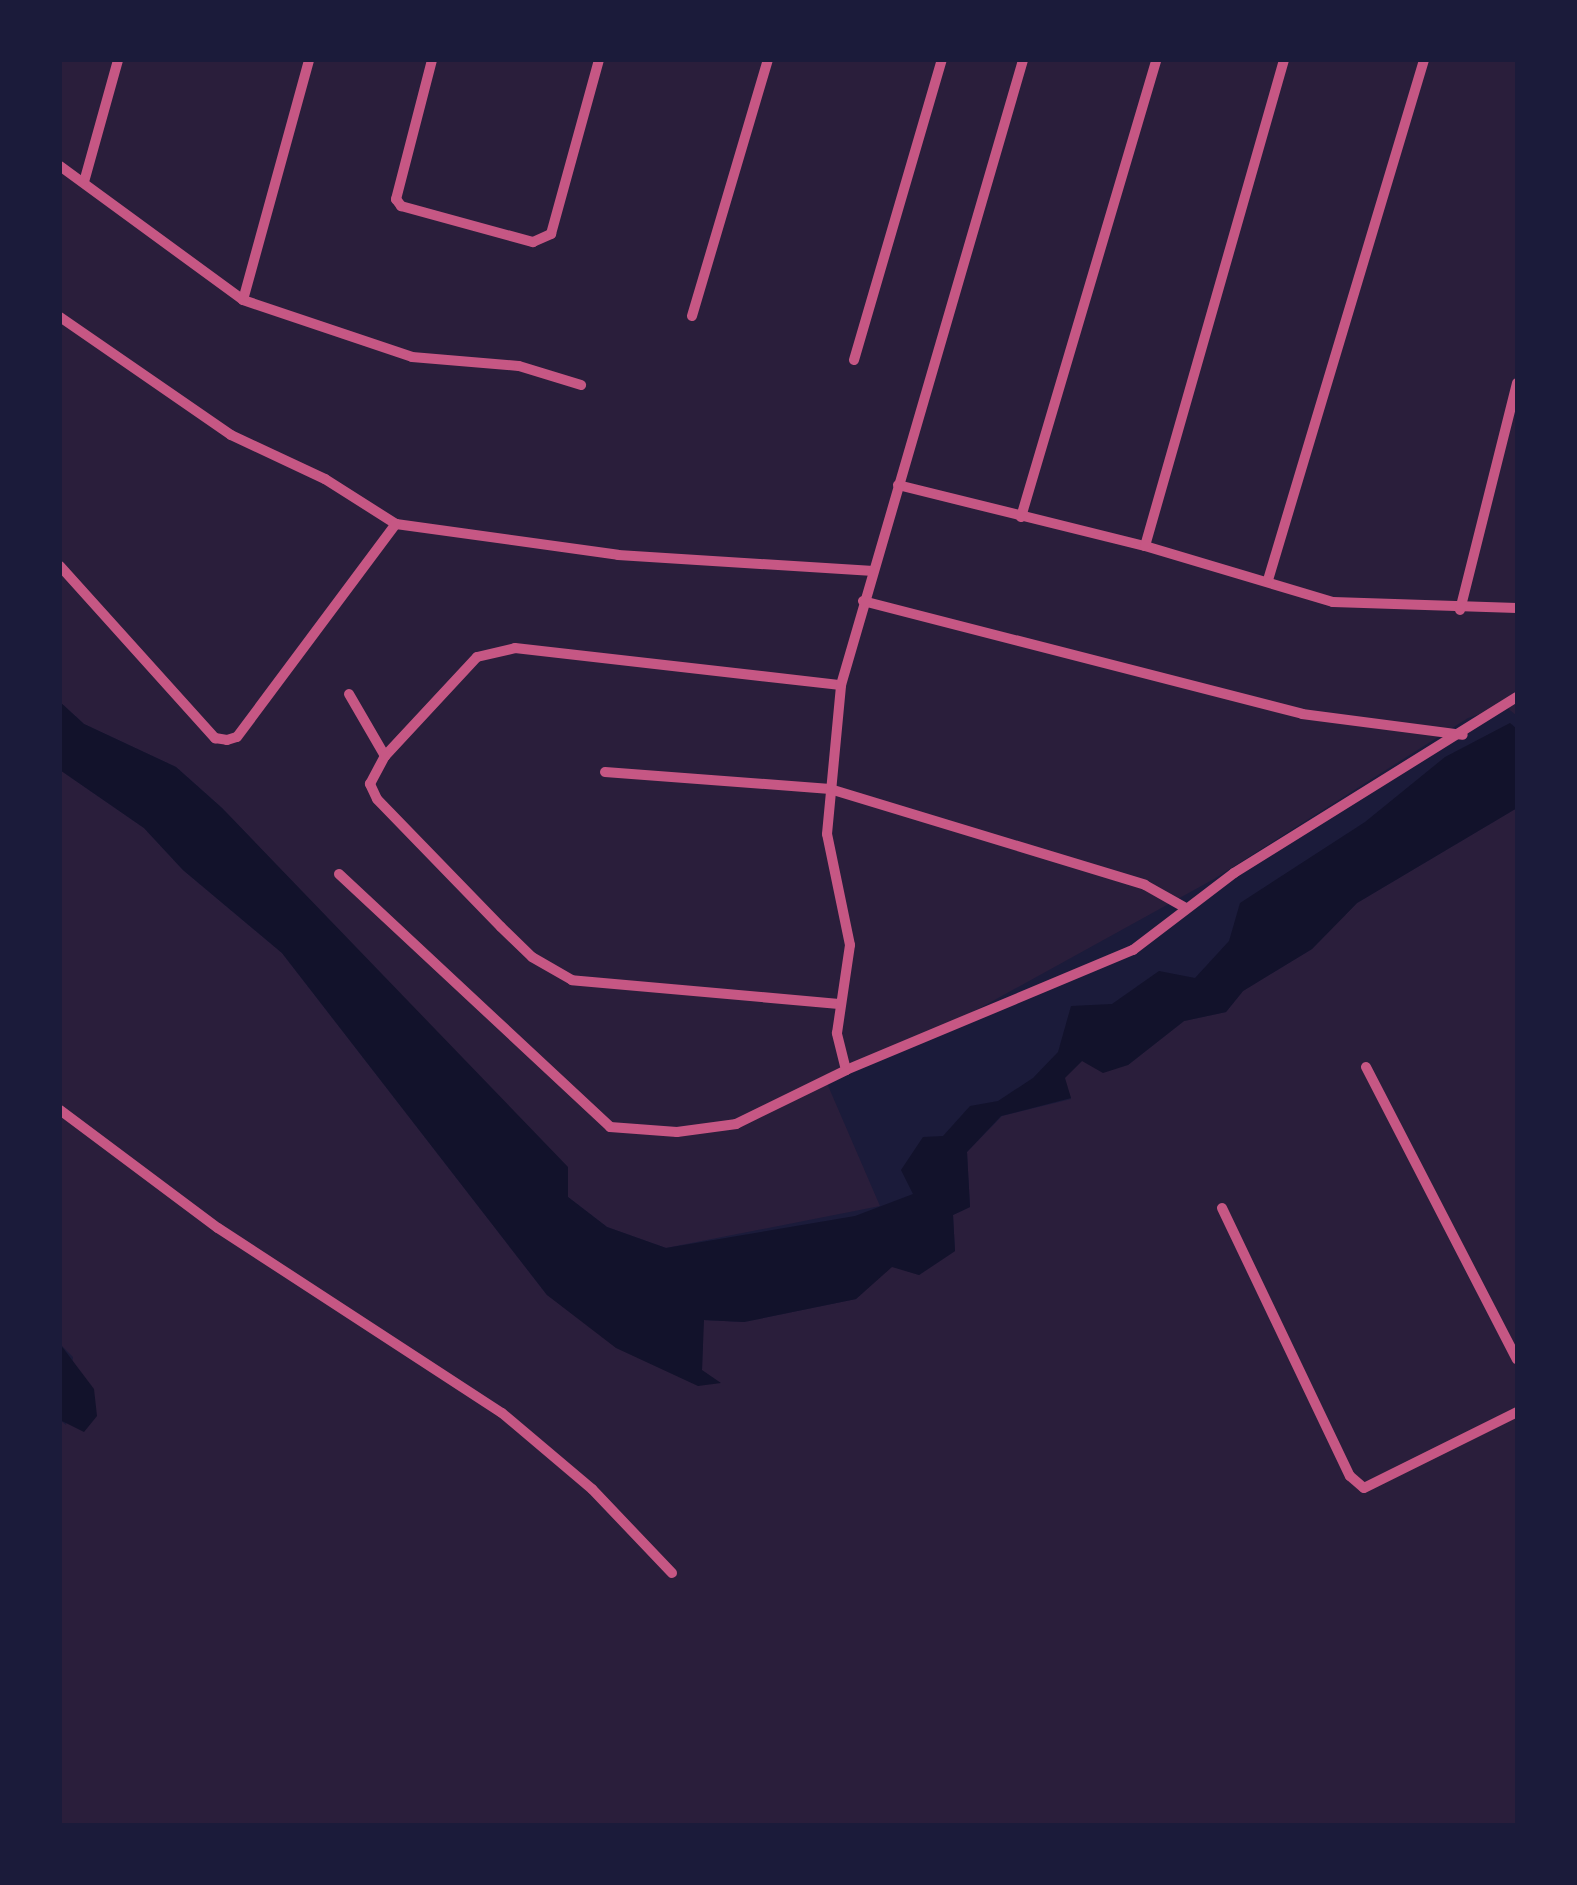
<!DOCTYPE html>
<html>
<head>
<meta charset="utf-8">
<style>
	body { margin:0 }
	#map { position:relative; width:1577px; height:1885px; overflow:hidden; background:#1b1b3a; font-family:Lato,sans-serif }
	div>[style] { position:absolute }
	.green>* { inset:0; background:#2a1e3b }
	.water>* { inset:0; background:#12122b }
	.minor>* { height:10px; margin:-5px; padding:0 5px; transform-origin:5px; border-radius:5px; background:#c65784 }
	span { translate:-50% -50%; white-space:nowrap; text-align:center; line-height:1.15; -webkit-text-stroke:8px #1b1b3a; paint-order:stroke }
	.frame { position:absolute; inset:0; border:62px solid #1b1b3a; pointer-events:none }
</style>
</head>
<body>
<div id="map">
	<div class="green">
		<i style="clip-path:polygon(60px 60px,1517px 60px,1517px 716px,1505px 706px,1468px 718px,1214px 879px,942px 1029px,826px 1081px,880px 1206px,666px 1248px,607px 1227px,568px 1197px,355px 947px,222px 808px,176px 767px,84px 724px,60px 702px)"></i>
		<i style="clip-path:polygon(60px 770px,144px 828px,183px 870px,282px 953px,547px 1295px,702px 1370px,703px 1320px,744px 1322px,856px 1299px,892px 1266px,919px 1275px,955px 1251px,953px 1215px,970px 1207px,967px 1152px,1002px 1116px,1071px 1099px,1064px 1078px,1083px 1060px,1128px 1065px,1184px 1021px,1226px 1012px,1243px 991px,1312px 949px,1357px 903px,1517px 808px,1517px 1825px,60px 1825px,60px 1420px,66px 1425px,73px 1357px,60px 1344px)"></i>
	</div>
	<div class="water">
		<i style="clip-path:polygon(60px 702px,84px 724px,176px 767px,222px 808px,568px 1167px,568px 1197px,607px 1227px,666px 1248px,855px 1216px,913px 1194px,901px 1170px,923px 1137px,943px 1136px,970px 1106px,998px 1101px,1033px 1078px,1058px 1052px,1071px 1006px,1112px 1004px,1159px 971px,1195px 978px,1229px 941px,1240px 903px,1365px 822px,1445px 757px,1510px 723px,1517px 729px,1517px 808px,1357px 903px,1312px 949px,1243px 991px,1226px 1012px,1184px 1021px,1128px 1065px,1103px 1073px,1082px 1061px,1065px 1078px,1071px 1098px,1001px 1116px,967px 1152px,970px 1207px,953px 1215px,955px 1251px,919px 1275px,892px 1267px,856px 1299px,744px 1322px,704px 1320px,702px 1370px,721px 1383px,698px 1386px,616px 1348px,547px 1295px,282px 953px,183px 870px,144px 828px,60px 770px)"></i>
		<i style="clip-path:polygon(60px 1344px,94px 1389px,97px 1416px,84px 1432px,60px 1420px)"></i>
	</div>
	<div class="minor">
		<i style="left:432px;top:60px;width:144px;rotate:104.5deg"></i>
		<i style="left:396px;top:199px;width:9px;rotate:54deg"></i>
		<i style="left:401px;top:206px;width:137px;rotate:15.3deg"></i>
		<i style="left:533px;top:242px;width:20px;rotate:-24deg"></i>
		<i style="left:551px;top:234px;width:180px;rotate:-74.6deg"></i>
		<i style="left:60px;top:166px;width:227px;rotate:36.2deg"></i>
		<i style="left:243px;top:300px;width:178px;rotate:18.6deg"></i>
		<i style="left:412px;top:357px;width:107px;rotate:4.8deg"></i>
		<i style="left:519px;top:366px;width:65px;rotate:17deg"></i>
		<i style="left:84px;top:182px;width:127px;rotate:-74.4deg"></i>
		<i style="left:243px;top:300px;width:249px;rotate:-74.6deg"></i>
		<i style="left:692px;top:316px;width:267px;rotate:-73.5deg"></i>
		<i style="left:60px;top:317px;width:208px;rotate:34.6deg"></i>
		<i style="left:231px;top:435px;width:104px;rotate:25.1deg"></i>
		<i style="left:325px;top:479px;width:84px;rotate:32.4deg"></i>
		<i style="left:396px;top:524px;width:224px;rotate:7.9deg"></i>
		<i style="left:618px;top:555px;width:256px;rotate:3.6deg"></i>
		<i style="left:854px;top:360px;width:313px;rotate:-73.7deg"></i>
		<i style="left:898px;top:485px;width:254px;rotate:13.9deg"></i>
		<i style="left:1145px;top:546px;width:196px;rotate:16.6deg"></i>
		<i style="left:1333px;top:602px;width:184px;rotate:1.9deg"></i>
		<i style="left:1021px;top:517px;width:477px;rotate:-73.5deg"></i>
		<i style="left:1145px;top:546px;width:505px;rotate:-74.04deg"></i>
		<i style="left:60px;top:566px;width:232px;rotate:48deg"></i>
		<i style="left:215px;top:738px;width:12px;rotate:9deg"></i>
		<i style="left:227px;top:740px;width:10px;rotate:-17deg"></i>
		<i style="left:237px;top:737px;width:266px;rotate:-53.3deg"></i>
		<i style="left:1268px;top:580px;width:543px;rotate:-73.3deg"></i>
		<i style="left:863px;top:601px;width:453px;rotate:14.4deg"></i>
		<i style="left:1302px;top:714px;width:162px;rotate:7.4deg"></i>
		<i style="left:1460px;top:610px;width:234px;rotate:-75.9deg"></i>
		<i style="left:349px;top:694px;width:72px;rotate:59.9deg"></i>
		<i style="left:605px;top:772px;width:226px;rotate:4.3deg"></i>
		<i style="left:830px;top:789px;width:329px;rotate:16.9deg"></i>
		<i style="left:1145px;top:885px;width:45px;rotate:29.4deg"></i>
		<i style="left:339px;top:874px;width:371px;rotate:43deg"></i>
		<i style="left:610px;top:1127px;width:67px;rotate:4.3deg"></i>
		<i style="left:677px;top:1132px;width:60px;rotate:-7.7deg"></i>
		<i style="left:736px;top:1124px;width:123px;rotate:-26.1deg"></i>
		<i style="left:846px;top:1070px;width:311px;rotate:-22.7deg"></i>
		<i style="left:1133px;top:950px;width:127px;rotate:-37.3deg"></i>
		<i style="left:1234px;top:873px;width:333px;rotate:-31.9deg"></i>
		<i style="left:839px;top:1004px;width:268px;rotate:-174.9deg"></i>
		<i style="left:572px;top:980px;width:46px;rotate:-150.1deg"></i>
		<i style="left:532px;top:957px;width:43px;rotate:-135.9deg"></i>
		<i style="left:501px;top:927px;width:178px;rotate:-134.1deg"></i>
		<i style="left:377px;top:799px;width:17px;rotate:-115deg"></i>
		<i style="left:370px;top:784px;width:32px;rotate:-62deg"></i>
		<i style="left:385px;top:756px;width:135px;rotate:-47.1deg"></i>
		<i style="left:477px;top:657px;width:39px;rotate:-13deg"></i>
		<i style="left:515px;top:648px;width:328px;rotate:6.5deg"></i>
		<i style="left:1366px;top:1067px;width:329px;rotate:62.7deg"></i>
		<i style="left:846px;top:1070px;width:38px;rotate:-104deg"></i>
		<i style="left:837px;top:1033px;width:89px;rotate:-81.6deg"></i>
		<i style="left:850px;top:945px;width:113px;rotate:-101.7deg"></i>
		<i style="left:827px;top:834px;width:150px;rotate:-84.6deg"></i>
		<i style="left:841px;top:685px;width:651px;rotate:-73.76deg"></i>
		<i style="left:60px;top:1110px;width:197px;rotate:36.8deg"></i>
		<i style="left:218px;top:1228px;width:339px;rotate:33.1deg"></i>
		<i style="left:502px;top:1413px;width:118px;rotate:40.2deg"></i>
		<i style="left:592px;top:1489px;width:116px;rotate:46.4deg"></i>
		<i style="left:1222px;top:1208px;width:297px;rotate:64.5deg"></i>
		<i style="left:1350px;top:1476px;width:18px;rotate:41deg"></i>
		<i style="left:1364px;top:1488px;width:171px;rotate:-26.4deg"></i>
	</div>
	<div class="frame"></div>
</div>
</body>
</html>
